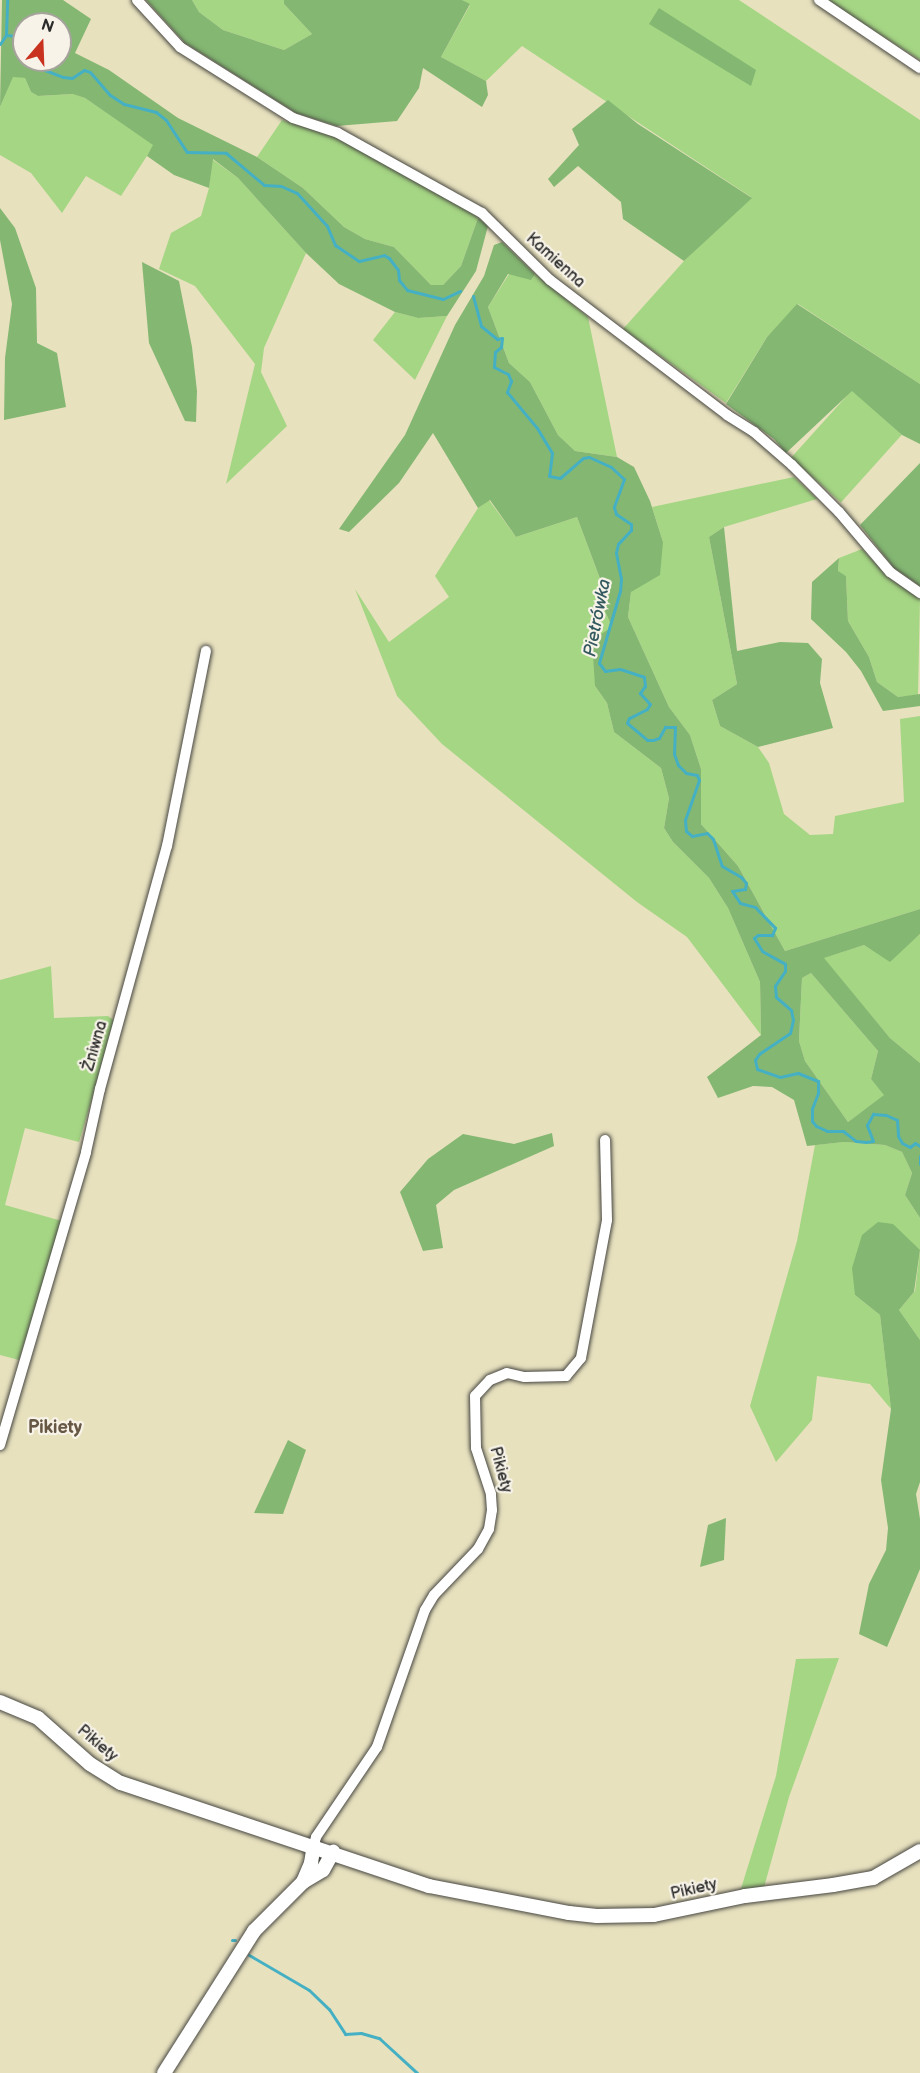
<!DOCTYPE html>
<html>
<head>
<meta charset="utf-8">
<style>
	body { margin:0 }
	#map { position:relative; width:920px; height:2073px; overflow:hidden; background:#e7e1be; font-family:"Balsamiq Sans",sans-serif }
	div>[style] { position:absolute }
	.green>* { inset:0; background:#a5d684; transform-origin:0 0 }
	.forest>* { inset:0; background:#84b772 }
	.stream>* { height:3px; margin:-1.5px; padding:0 1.5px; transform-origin:1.5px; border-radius:1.5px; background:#45b0c3 }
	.roads { filter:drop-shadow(0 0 2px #474641) drop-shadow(0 0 2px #474641) }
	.minor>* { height:10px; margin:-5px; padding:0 5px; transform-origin:5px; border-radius:5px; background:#fff }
	.tertiary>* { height:14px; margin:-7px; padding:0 7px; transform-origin:7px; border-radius:7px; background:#fff }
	span { translate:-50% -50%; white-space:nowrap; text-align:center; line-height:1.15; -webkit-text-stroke:4.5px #f7f3e8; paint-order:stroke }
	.street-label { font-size:16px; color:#2b2b2b }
	.water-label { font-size:18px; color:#345a60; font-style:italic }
	.neighbourhood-label { font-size:18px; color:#675745; font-weight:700 }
	.north { position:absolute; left:12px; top:12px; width:60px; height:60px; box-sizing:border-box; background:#f7f3e8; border:2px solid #a5a39c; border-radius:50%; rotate:19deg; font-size:16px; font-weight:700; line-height:24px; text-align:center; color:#2b2b2b }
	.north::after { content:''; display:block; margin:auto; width:21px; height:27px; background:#c8321e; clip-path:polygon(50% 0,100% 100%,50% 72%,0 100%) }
</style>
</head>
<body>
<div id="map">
	<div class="green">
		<i style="clip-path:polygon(192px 0,284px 0,284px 4px,312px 34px,284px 50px,223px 30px,199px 12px)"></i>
		<i style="clip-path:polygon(462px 0,739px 0,920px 120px,920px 384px,798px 304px,767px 337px,726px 403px,623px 329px,684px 261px,751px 197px,522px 46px,486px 81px,441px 57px,470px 5px)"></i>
		<i style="clip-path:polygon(829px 0,920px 0,920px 60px,847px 13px)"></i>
		<i style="clip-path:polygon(13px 76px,25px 78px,31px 92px,38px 96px,74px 94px,85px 98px,154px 145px,121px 196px,86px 176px,62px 213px,31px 173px,0 155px,0 107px)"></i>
		<i style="clip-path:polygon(282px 120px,335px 137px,472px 213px,478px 218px,461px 266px,443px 285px,431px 285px,394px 247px,365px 239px,344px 227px,303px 188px,257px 157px)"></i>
		<i style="clip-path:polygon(212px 159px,238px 178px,306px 253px,264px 348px,261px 372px,287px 426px,226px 484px,255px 364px,195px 286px,159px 269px,171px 233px,201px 216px,209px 188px)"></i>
		<i style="clip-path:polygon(509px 274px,531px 279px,535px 274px,588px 317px,617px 457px,575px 451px,558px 435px,530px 382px,509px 363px,488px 307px)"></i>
		<i style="clip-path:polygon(395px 312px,418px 318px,447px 316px,415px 380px,373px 340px)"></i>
		<i style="left:852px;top:390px;width:67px;height:91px;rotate:42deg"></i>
		<i style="clip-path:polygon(794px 477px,817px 499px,724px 527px,709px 537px,737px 684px,712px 700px,720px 726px,758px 747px,769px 763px,784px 814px,810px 835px,833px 834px,835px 816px,904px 802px,900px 719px,920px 716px,920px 909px,785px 951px,738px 866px,701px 824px,701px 769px,690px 735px,669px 707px,628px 617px,631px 592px,663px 542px,652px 507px)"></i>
		<i style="clip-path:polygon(489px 500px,516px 537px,577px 517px,602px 584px,600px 600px,612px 627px,595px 686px,607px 703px,614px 732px,661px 768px,669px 798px,664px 828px,673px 842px,709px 878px,728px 908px,760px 982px,761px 1035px,687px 937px,637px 902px,442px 744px,397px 696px,355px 589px,389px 642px,449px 597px,435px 576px,478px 508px)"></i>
		<i style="clip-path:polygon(862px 549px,889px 578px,920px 599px,918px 695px,898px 697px,877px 682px,869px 657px,848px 621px,846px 576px,838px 572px,839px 558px)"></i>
		<i style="clip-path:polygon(920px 934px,920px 1063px,890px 1038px,823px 958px,864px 945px,890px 961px)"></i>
		<i style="clip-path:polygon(51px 966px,54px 1018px,108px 1016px,115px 1021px,79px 1142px,25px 1128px,5px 1205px,62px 1221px,19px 1360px,0 1355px,0 980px)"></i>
		<i style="clip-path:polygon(811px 973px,878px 1051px,871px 1079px,885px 1095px,848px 1122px,805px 1061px,799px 1041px,802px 978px)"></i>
		<i style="clip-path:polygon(844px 1142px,885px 1145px,902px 1152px,912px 1173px,905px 1195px,920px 1218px,920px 1340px,899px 1310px,915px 1291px,920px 1250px,855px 1295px,880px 1315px,891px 1409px,870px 1384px,817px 1376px,812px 1420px,776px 1462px,750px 1406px,797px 1241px,815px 1145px)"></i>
		<i style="clip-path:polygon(839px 1658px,789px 1797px,763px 1891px,739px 1895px,776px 1776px,796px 1659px)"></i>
	</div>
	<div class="forest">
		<i style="clip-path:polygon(evenodd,2px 0,63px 0,91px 19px,75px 53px,109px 70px,178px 118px,257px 157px,303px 188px,344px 227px,365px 239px,394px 247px,431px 285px,443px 285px,461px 266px,478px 218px,488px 226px,476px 271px,447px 316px,418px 318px,395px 312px,339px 284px,306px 253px,238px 178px,213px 159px,209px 188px,174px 175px,147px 156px,153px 145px,85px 98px,73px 94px,38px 96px,31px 92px,25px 78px,13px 77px,0 107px,2px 0,24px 24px,60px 24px,60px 60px,24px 60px,24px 24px)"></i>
		<i style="clip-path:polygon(146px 0,192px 0,199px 12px,223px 30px,284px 50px,312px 34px,284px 4px,284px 0,462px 0,470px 4px,441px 57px,486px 81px,488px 95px,482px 107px,423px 68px,419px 88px,397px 121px,337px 126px,296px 113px,185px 43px)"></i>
		<i style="clip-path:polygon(659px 8px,756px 70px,751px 86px,649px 24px)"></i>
		<i style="clip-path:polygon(608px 100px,638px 124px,752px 198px,684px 261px,623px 219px,621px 202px,578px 166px,554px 187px,548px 179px,579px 145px,572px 129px)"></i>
		<i style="clip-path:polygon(0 208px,15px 228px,36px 288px,37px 343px,57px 353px,66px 407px,4px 420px,5px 358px,12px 304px,0 240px)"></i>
		<i style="clip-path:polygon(evenodd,502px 242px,535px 274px,531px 280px,508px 274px,488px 307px,509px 363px,530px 382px,558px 435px,575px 451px,617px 457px,634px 467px,650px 501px,663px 542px,660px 575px,631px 592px,628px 617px,669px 707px,690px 735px,701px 769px,701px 824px,738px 866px,785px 951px,920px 909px,920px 934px,890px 962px,864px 945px,824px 958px,890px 1038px,920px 1063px,920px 1218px,905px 1195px,912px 1173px,902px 1152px,885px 1145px,844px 1142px,807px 1146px,794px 1100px,772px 1087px,753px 1086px,718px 1098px,707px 1077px,761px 1035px,760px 982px,728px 908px,709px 878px,673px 842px,664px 828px,669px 798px,661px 768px,614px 732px,607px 703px,595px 686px,592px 640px,612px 627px,600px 600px,602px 584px,577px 517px,516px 537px,490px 500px,478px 508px,433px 433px,399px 483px,349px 532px,339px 529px,405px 435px,455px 325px,484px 276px,494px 245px,502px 242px,811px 973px,878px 1051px,871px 1079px,884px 1095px,848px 1122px,805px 1061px,799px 1041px,802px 978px,811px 973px)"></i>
		<i style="clip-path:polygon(142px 262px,179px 281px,192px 347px,197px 391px,196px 422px,185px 421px,149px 343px)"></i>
		<i style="clip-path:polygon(797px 304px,920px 384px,920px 444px,902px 435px,852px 391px,786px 453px,774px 439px,726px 404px,767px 337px)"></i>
		<i style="clip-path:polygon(920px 463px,920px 586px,894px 568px,860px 525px)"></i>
		<i style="clip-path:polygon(724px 527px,737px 651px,780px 642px,808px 643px,822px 659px,820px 683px,833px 728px,758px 747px,720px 726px,712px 700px,737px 684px,709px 537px)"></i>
		<i style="clip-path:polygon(839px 558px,838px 571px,846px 576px,848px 621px,869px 657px,877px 682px,898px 697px,920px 694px,920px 706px,883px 711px,861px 671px,846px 652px,811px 619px,812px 582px)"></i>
		<i style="clip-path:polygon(552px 1133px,554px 1146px,454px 1190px,436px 1205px,443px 1248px,423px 1251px,400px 1192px,428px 1159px,463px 1134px,514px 1144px)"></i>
		<i style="clip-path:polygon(878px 1222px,893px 1224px,920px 1250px,914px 1292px,899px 1310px,920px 1340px,920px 1482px,916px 1494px,920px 1519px,920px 1569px,887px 1647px,859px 1634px,869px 1584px,886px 1550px,888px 1528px,881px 1480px,891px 1409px,880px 1315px,855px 1295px,852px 1268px,862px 1235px)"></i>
		<i style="clip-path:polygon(288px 1440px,306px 1450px,283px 1514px,254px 1513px)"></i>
		<i style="clip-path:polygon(726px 1518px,724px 1560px,700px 1567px,708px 1525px)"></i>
	</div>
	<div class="stream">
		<i style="left:6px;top:35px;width:35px;rotate:-88deg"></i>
		<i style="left:6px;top:35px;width:18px;rotate:6deg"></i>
		<i style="left:0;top:44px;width:11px;rotate:-56deg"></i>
		<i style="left:37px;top:60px;width:7px;rotate:90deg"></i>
		<i style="left:37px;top:67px;width:28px;rotate:21deg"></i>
		<i style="left:63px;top:77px;width:9px;rotate:6deg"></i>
		<i style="left:72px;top:78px;width:14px;rotate:-34deg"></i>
		<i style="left:84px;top:70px;width:6px;rotate:18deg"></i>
		<i style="left:90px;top:72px;width:30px;rotate:49deg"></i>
		<i style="left:110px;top:95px;width:17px;rotate:33deg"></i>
		<i style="left:124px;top:104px;width:33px;rotate:14deg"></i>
		<i style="left:156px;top:112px;width:13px;rotate:39deg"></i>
		<i style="left:166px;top:120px;width:38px;rotate:57deg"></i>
		<i style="left:187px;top:152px;width:39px;rotate:1deg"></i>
		<i style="left:226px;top:153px;width:50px;rotate:40.1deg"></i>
		<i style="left:264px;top:185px;width:17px;rotate:3deg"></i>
		<i style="left:281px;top:186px;width:17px;rotate:24deg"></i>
		<i style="left:297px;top:193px;width:45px;rotate:47.7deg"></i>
		<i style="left:327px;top:226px;width:21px;rotate:67deg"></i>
		<i style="left:335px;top:245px;width:29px;rotate:34deg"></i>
		<i style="left:359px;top:261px;width:26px;rotate:-13deg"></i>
		<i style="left:384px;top:255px;width:6px;rotate:31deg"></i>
		<i style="left:389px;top:258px;width:15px;rotate:53deg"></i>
		<i style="left:398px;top:270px;width:10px;rotate:84deg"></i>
		<i style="left:399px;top:280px;width:13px;rotate:51deg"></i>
		<i style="left:407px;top:290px;width:37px;rotate:14deg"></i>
		<i style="left:443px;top:299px;width:19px;rotate:-25deg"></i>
		<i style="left:473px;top:296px;width:31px;rotate:75deg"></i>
		<i style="left:481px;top:326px;width:21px;rotate:39deg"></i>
		<i style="left:497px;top:339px;width:5px;rotate:-11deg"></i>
		<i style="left:502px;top:338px;width:9px;rotate:96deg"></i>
		<i style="left:501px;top:347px;width:8px;rotate:140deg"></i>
		<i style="left:495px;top:352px;width:15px;rotate:94deg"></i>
		<i style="left:494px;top:367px;width:16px;rotate:27deg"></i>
		<i style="left:508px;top:374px;width:8px;rotate:67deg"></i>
		<i style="left:511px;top:381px;width:12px;rotate:110deg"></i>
		<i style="left:507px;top:392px;width:47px;rotate:50.2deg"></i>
		<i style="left:537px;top:428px;width:29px;rotate:59deg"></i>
		<i style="left:552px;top:453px;width:23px;rotate:97deg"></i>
		<i style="left:549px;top:476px;width:11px;rotate:10deg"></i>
		<i style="left:560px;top:478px;width:30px;rotate:-41deg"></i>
		<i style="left:583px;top:458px;width:6px;rotate:-9deg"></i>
		<i style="left:589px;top:457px;width:24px;rotate:24deg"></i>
		<i style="left:611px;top:467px;width:18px;rotate:43deg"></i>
		<i style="left:624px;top:479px;width:30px;rotate:110deg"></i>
		<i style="left:614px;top:507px;width:7px;rotate:74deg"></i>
		<i style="left:616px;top:514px;width:18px;rotate:34deg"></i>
		<i style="left:631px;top:524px;width:6px;rotate:90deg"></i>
		<i style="left:631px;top:530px;width:19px;rotate:133deg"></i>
		<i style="left:618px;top:544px;width:9px;rotate:103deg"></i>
		<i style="left:616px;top:553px;width:25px;rotate:79deg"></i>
		<i style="left:621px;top:578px;width:13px;rotate:94deg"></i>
		<i style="left:620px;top:591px;width:75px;rotate:106.3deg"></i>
		<i style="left:599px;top:663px;width:10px;rotate:53deg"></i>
		<i style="left:605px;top:671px;width:15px;rotate:-8deg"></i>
		<i style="left:620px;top:669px;width:25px;rotate:18deg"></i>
		<i style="left:644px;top:677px;width:9px;rotate:84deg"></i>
		<i style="left:645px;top:686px;width:9px;rotate:126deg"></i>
		<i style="left:640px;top:693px;width:15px;rotate:48deg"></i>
		<i style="left:650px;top:704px;width:6px;rotate:121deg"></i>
		<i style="left:647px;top:709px;width:20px;rotate:153deg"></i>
		<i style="left:629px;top:718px;width:5px;rotate:112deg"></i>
		<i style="left:627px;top:723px;width:26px;rotate:40deg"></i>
		<i style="left:647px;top:740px;width:6px"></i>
		<i style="left:653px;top:740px;width:6px;rotate:-18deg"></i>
		<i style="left:659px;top:738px;width:13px;rotate:-61deg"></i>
		<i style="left:665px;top:727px;width:10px"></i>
		<i style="left:675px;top:727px;width:27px;rotate:92deg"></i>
		<i style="left:674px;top:754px;width:12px;rotate:70deg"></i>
		<i style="left:678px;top:765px;width:11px;rotate:45deg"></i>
		<i style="left:686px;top:773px;width:11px;rotate:10deg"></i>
		<i style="left:697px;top:775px;width:5px;rotate:68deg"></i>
		<i style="left:699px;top:780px;width:42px;rotate:109.3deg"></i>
		<i style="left:685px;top:820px;width:11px;rotate:85deg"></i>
		<i style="left:686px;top:831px;width:8px;rotate:40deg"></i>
		<i style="left:692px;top:836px;width:15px;rotate:-11deg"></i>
		<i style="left:707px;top:833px;width:8px;rotate:45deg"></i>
		<i style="left:713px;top:839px;width:28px;rotate:72deg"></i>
		<i style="left:722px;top:866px;width:22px;rotate:30deg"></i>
		<i style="left:741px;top:877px;width:8px;rotate:50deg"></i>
		<i style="left:746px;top:883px;width:6px;rotate:99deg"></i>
		<i style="left:745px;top:889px;width:13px;rotate:171deg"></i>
		<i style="left:732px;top:891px;width:14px;rotate:56deg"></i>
		<i style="left:740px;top:903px;width:16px;rotate:15deg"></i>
		<i style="left:755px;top:907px;width:29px;rotate:46deg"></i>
		<i style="left:775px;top:928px;width:8px;rotate:113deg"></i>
		<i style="left:772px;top:935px;width:14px;rotate:180deg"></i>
		<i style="left:758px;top:935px;width:5px;rotate:143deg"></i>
		<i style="left:754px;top:938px;width:15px;rotate:58deg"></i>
		<i style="left:762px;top:951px;width:26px;rotate:29deg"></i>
		<i style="left:785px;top:964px;width:7px;rotate:90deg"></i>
		<i style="left:785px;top:971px;width:18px;rotate:124deg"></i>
		<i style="left:775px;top:986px;width:11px;rotate:85deg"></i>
		<i style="left:776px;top:997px;width:20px;rotate:41deg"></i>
		<i style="left:791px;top:1010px;width:10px;rotate:79deg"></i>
		<i style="left:793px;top:1020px;width:13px;rotate:103deg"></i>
		<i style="left:790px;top:1033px;width:37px;rotate:146deg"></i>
		<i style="left:759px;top:1054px;width:7px;rotate:124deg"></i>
		<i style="left:755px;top:1060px;width:9px;rotate:77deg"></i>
		<i style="left:757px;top:1069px;width:24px;rotate:19deg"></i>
		<i style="left:780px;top:1077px;width:18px;rotate:-13deg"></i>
		<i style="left:798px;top:1073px;width:22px;rotate:22deg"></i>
		<i style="left:818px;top:1081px;width:12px;rotate:90deg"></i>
		<i style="left:818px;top:1093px;width:17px;rotate:111deg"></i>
		<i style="left:812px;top:1109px;width:12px;rotate:90deg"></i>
		<i style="left:812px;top:1121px;width:6px;rotate:51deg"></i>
		<i style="left:816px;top:1126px;width:12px;rotate:24deg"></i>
		<i style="left:827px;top:1131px;width:16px"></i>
		<i style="left:843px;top:1131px;width:16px;rotate:38deg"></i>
		<i style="left:856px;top:1141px;width:10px;rotate:6deg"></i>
		<i style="left:866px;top:1142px;width:7px;rotate:-8deg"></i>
		<i style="left:873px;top:1141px;width:17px;rotate:-111deg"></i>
		<i style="left:867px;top:1125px;width:13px;rotate:-61deg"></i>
		<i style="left:873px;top:1114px;width:13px;rotate:4deg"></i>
		<i style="left:886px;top:1115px;width:12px;rotate:24deg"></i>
		<i style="left:897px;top:1120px;width:16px;rotate:86deg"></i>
		<i style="left:898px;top:1136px;width:8px;rotate:60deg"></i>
		<i style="left:902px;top:1143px;width:9px;rotate:27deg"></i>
		<i style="left:910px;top:1147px;width:6px;rotate:-39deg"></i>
		<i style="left:915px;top:1143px;width:6px;rotate:31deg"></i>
		<i style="left:920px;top:1156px;width:8px;rotate:90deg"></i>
		<i style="left:232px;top:1940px;width:3px"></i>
		<i style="left:249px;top:1955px;width:69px;rotate:30.3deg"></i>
		<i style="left:309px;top:1990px;width:28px;rotate:44deg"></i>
		<i style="left:329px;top:2009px;width:30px;rotate:57deg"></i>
		<i style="left:345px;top:2034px;width:16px;rotate:-4deg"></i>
		<i style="left:361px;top:2033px;width:19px;rotate:16deg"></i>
		<i style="left:379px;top:2038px;width:52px;rotate:42.6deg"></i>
	</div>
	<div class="roads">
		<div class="minor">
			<i style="left:137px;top:0;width:64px;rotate:47.5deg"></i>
			<i style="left:180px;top:47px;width:133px;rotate:32.1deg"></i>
			<i style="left:293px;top:118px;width:47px;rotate:18.4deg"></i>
			<i style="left:338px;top:133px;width:165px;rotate:29.1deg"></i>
			<i style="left:482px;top:213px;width:95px;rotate:44.6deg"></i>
			<i style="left:550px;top:280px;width:223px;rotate:37.3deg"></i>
			<i style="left:727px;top:415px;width:32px;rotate:32deg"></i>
			<i style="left:754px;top:432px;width:50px;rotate:41deg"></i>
			<i style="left:792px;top:465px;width:66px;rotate:45deg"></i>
			<i style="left:839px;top:512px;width:79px;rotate:49.6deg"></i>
			<i style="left:890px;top:572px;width:37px;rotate:35deg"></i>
			<i style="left:819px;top:0;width:122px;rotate:34deg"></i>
			<i style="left:0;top:1445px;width:305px;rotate:-73.6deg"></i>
			<i style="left:86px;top:1152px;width:65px;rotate:-77.5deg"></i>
			<i style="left:100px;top:1089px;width:252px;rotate:-74.6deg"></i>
			<i style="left:167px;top:846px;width:199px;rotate:-78.7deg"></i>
			<i style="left:314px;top:1845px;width:8px;rotate:-76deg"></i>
			<i style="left:316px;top:1837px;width:109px;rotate:-55.9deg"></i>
			<i style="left:377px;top:1747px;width:145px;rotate:-70.7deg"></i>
			<i style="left:425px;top:1610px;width:17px;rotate:-59deg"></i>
			<i style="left:434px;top:1595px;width:64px;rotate:-46.3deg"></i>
			<i style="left:478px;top:1549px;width:23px;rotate:-61deg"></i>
			<i style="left:489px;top:1529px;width:19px;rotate:-81deg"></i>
			<i style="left:492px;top:1510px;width:16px;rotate:-94deg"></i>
			<i style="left:491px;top:1494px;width:48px;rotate:-108.1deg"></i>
			<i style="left:476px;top:1448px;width:52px;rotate:-91.1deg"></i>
			<i style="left:475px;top:1396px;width:22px;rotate:-47deg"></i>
			<i style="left:490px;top:1380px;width:18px;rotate:-22deg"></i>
			<i style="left:507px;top:1373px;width:18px;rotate:13deg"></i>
			<i style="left:525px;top:1377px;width:41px;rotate:-1.4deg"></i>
			<i style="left:566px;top:1376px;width:23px;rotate:-50deg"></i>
			<i style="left:581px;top:1358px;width:140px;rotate:-79.3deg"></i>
			<i style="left:607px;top:1220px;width:80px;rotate:-91.4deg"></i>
		</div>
		<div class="tertiary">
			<i style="left:0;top:1702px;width:41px;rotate:22.8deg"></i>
			<i style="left:38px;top:1718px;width:69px;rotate:41.5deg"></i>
			<i style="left:90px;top:1764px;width:36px;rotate:32deg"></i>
			<i style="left:121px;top:1783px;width:325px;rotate:18.5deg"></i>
			<i style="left:429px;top:1886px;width:143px;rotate:10.9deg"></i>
			<i style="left:569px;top:1913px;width:28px;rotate:6deg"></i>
			<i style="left:597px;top:1916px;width:57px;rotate:-1deg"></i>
			<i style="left:654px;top:1915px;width:93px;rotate:-11.8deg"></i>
			<i style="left:745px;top:1896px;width:89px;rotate:-7.1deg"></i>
			<i style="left:833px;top:1885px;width:41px;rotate:-9.9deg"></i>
			<i style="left:873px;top:1878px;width:54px;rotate:-29.9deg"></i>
			<i style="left:303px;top:1882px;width:21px;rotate:-67deg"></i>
			<i style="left:311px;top:1863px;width:18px;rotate:-81deg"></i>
			<i style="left:164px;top:2073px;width:168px;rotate:-57.6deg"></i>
			<i style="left:254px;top:1931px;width:69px;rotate:-45deg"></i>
			<i style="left:303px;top:1882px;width:23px;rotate:-31deg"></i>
			<i style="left:323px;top:1870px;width:21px;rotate:-61deg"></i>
		</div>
	</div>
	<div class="street-label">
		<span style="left:555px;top:261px;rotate:42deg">Kamienna</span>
		<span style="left:96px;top:1046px;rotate:-74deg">Żniwna</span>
		<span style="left:500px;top:1470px;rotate:75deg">Pikiety</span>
		<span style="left:97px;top:1744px;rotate:40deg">Pikiety</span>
		<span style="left:694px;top:1890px;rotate:-13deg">Pikiety</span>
	</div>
	<div class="water-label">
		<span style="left:598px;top:618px;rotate:-79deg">Pietrówka</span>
	</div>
	<div class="neighbourhood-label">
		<span style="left:55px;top:1428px">Pikiety</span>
	</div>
	<div class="north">N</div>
</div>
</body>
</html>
